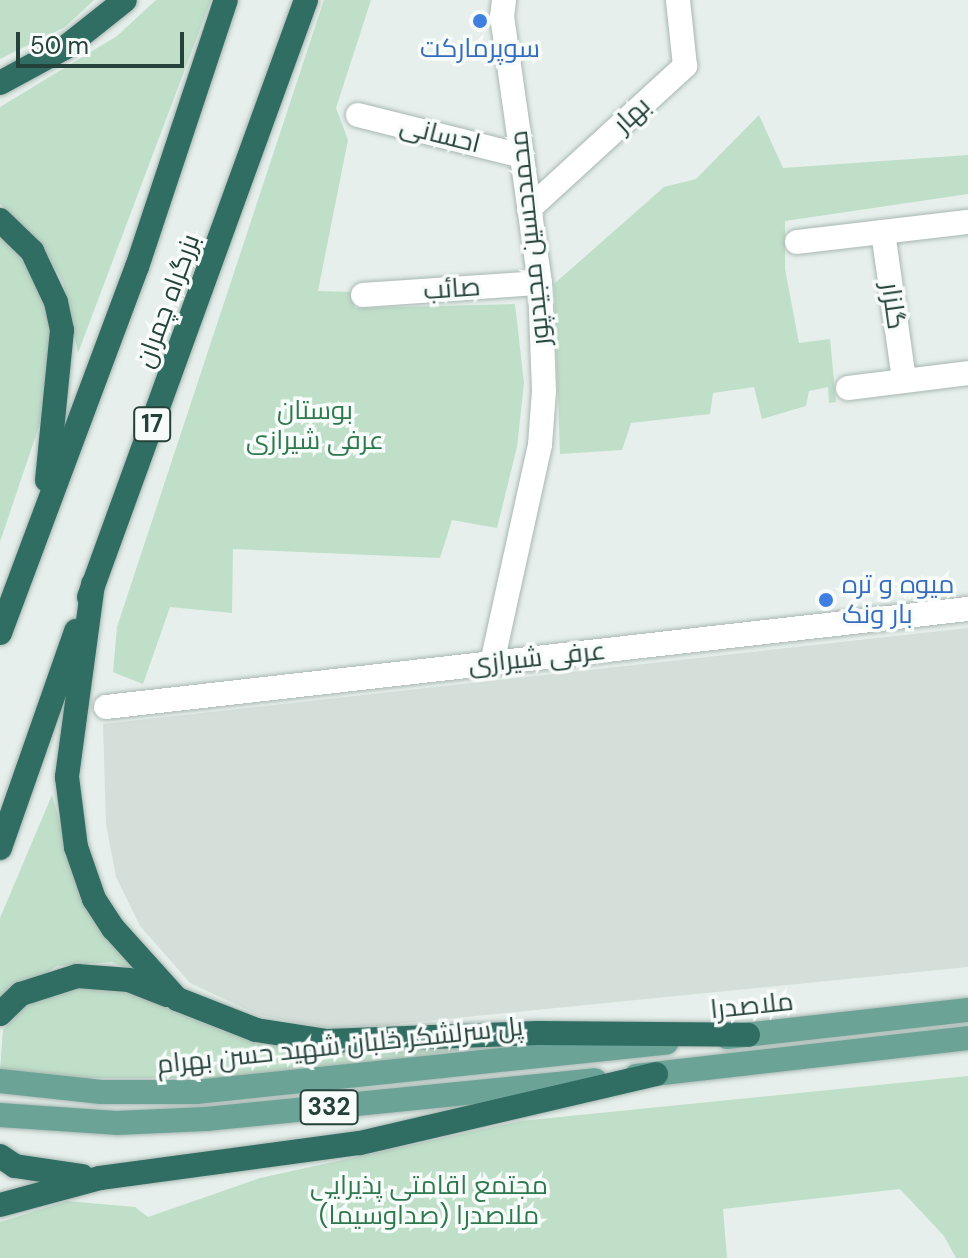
<!DOCTYPE html>
<html>
<head>
<meta charset="utf-8">
<style>
	body { margin:0 }
	#map { position:relative; width:968px; height:1258px; overflow:hidden; background:#e6efeb; font-family:"DM Sans",Cairo,sans-serif }
	div>[style] { position:absolute }
	.built>* { inset:0; background:#d4dfda }
	.green>* { inset:0; background:#bfdfc9 }
	.roads { filter:drop-shadow(0 0 2px #a8b7b2) drop-shadow(0 0 2px #a8b7b2) }
	.minor>* { height:24px; margin:-12px; padding:0 12px; transform-origin:12px; border-radius:12px; background:#fff }
	.major>* { height:24px; margin:-12px; padding:0 12px; transform-origin:12px; border-radius:12px; background:#6ba497 }
	.highway>* { height:24px; margin:-12px; padding:0 12px; transform-origin:12px; border-radius:12px; background:#306d62 }
	.dots>* { width:22px; height:22px; translate:-50% -50%; box-sizing:border-box; border:4px solid #f7fbf9; border-radius:50% }
	span { translate:-50% -50%; white-space:nowrap; text-align:center; line-height:1.15; -webkit-text-stroke:7px #f7fbf9; paint-order:stroke }
	.shield-label span { padding:2px 6px; background:#f7fbf9; border:2px solid; border-radius:6px; -webkit-text-stroke-width:0 }
	.shield-label { font-size:24px; color:#24413a; font-weight:700 }
	.shop-label { font-size:26px; color:#366cbe }
	.left { translate:0 -50%; text-align:left }
	.street-label { font-size:26px; color:#24413a }
	.park-label { font-size:26px; color:#2e784d }
	.scale { position:absolute; left:16px; top:32px; width:168px; height:36px; box-sizing:border-box; border:4px solid #24413a; border-top:0; padding-left:10px; font-size:24px; line-height:28px; white-space:nowrap; color:#24413a; -webkit-text-stroke:6px #f7fbf9; paint-order:stroke }
</style>
</head>
<body>
<div id="map">
	<div class="built">
		<i style="clip-path:polygon(968px 628px,968px 967px,335px 1030px,256px 1014px,190px 983px,140px 926px,116px 877px,106px 824px,103px 724px)"></i>
	</div>
	<div class="green">
		<i style="clip-path:polygon(0 0,94px 0,65px 27px,0 59px)"></i>
		<i style="clip-path:polygon(156px 0,211px 0,78px 353px,63px 282px,38px 240px,0 204px,0 107px,117px 36px)"></i>
		<i style="clip-path:polygon(324px 0,371px 0,336px 108px,348px 140px,318px 291px,352px 292px,355px 308px,515px 304px,524px 383px,517px 447px,497px 528px,452px 520px,440px 558px,233px 549px,232px 613px,170px 607px,143px 684px,113px 672px,117px 627px)"></i>
		<i style="clip-path:polygon(759px 115px,783px 168px,968px 155px,968px 194px,785px 221px,785px 269px,799px 343px,830px 339px,836px 402px,829px 403px,828px 387px,809px 391px,806px 406px,762px 419px,754px 387px,713px 393px,710px 414px,631px 423px,622px 450px,560px 454px,554px 284px,664px 187px,696px 179px)"></i>
		<i style="clip-path:polygon(0 235px,23px 257px,46px 303px,51px 328px,44px 411px,0 542px)"></i>
		<i style="clip-path:polygon(52px 795px,68px 851px,142px 975px,112px 962px,57px 966px,0 1001px,0 918px)"></i>
		<i style="clip-path:polygon(113px 985px,223px 1031px,293px 1049px,527px 1040px,332px 1070px,235px 1078px,55px 1078px,0 1070px,3px 1030px,23px 1008px,65px 986px)"></i>
		<i style="clip-path:polygon(968px 1076px,968px 1258px,956px 1258px,944px 1236px,900px 1189px,723px 1209px,727px 1258px,0 1258px,0 1222px,67px 1201px,135px 1207px,148px 1217px,260px 1178px,520px 1121px)"></i>
	</div>
	<div class="roads">
		<div class="minor">
			<i style="left:358px;top:115px;width:169px;rotate:14deg"></i>
			<i style="left:529px;top:209px;width:212px;rotate:-42.5deg"></i>
			<i style="left:685px;top:66px;width:66px;rotate:-96.1deg"></i>
			<i style="left:883px;top:232px;width:149px;rotate:81.9deg"></i>
			<i style="left:797px;top:242px;width:172px;rotate:-6.7deg"></i>
			<i style="left:363px;top:295px;width:177px;rotate:-3.9deg"></i>
			<i style="left:848px;top:388px;width:121px;rotate:-7.1deg"></i>
			<i style="left:492px;top:663px;width:223px;rotate:-77.6deg"></i>
			<i style="left:540px;top:445px;width:54px;rotate:-85.8deg"></i>
			<i style="left:544px;top:391px;width:108px;rotate:-92.1deg"></i>
			<i style="left:540px;top:283px;width:269px;rotate:-98.1deg"></i>
			<i style="left:502px;top:17px;width:17px;rotate:-83deg"></i>
			<i style="left:106px;top:707px;width:868px;rotate:-6.49deg"></i>
		</div>
		<div class="major">
			<i style="left:727px;top:1037px;width:243px;rotate:-6.4deg"></i>
			<i style="left:636px;top:1076px;width:334px;rotate:-6.5deg"></i>
			<i style="left:0;top:1081px;width:102px;rotate:6.2deg"></i>
			<i style="left:101px;top:1092px;width:95px"></i>
			<i style="left:196px;top:1092px;width:473px;rotate:-6deg"></i>
			<i style="left:0;top:1115px;width:116px;rotate:3.9deg"></i>
			<i style="left:116px;top:1123px;width:90px;rotate:-2.5deg"></i>
			<i style="left:206px;top:1119px;width:391px;rotate:-5.7deg"></i>
		</div>
		<div class="highway">
			<i style="left:0;top:83px;width:75px;rotate:-28.6deg"></i>
			<i style="left:66px;top:47px;width:75px;rotate:-38.5deg"></i>
			<i style="left:0;top:220px;width:45px;rotate:44.1deg"></i>
			<i style="left:32px;top:251px;width:56px;rotate:64.8deg"></i>
			<i style="left:56px;top:302px;width:29px;rotate:78deg"></i>
			<i style="left:62px;top:330px;width:151px;rotate:95.7deg"></i>
			<i style="left:93px;top:584px;width:195px;rotate:97.7deg"></i>
			<i style="left:67px;top:777px;width:71px;rotate:82.7deg"></i>
			<i style="left:76px;top:847px;width:55px;rotate:70.9deg"></i>
			<i style="left:94px;top:899px;width:35px;rotate:57deg"></i>
			<i style="left:113px;top:928px;width:96px;rotate:48deg"></i>
			<i style="left:177px;top:999px;width:85px;rotate:21.4deg"></i>
			<i style="left:256px;top:1030px;width:72px;rotate:8.8deg"></i>
			<i style="left:327px;top:1041px;width:211px;rotate:-2.2deg"></i>
			<i style="left:538px;top:1033px;width:210px;rotate:0.5deg"></i>
			<i style="left:89px;top:597px;width:635px;rotate:-70.02deg"></i>
			<i style="left:0;top:633px;width:391px;rotate:-69.5deg"></i>
			<i style="left:137px;top:267px;width:281px;rotate:-71.6deg"></i>
			<i style="left:0;top:848px;width:230px;rotate:-70.7deg"></i>
			<i style="left:0;top:1014px;width:29px;rotate:-44deg"></i>
			<i style="left:21px;top:994px;width:59px;rotate:-17.8deg"></i>
			<i style="left:77px;top:976px;width:52px;rotate:4.4deg"></i>
			<i style="left:129px;top:980px;width:41px;rotate:21.5deg"></i>
			<i style="left:0;top:1156px;width:18px;rotate:34deg"></i>
			<i style="left:15px;top:1166px;width:68px;rotate:8.5deg"></i>
			<i style="left:0;top:1205px;width:104px;rotate:-15.1deg"></i>
			<i style="left:100px;top:1178px;width:262px;rotate:-7.7deg"></i>
			<i style="left:360px;top:1143px;width:304px;rotate:-13.1deg"></i>
		</div>
	</div>
	<div class="dots">
		<i style="left:480px;top:21px;background:#3f7fe0"></i>
		<i style="left:826px;top:600px;background:#3f7fe0"></i>
	</div>
	<div class="shield-label">
		<span style="left:152px;top:424px">17</span>
		<span style="left:329px;top:1107px">332</span>
	</div>
	<div class="shop-label">
		<span style="left:480px;top:49px">سوپرمارکت</span>
		<span class="left" style="left:842px;top:600px">میوه و تره<br>بار ونک</span>
	</div>
	<div class="street-label">
		<span style="left:632px;top:115px;rotate:-43deg">بهار</span>
		<span style="left:440px;top:135px;rotate:14deg">احسانی</span>
		<span style="left:530px;top:238px;rotate:-96deg">محمدحسین مجیدپور</span>
		<span style="left:452px;top:289px;rotate:-4deg">صائب</span>
		<span style="left:168px;top:301px;rotate:-70deg">بزرگراه چمران</span>
		<span style="left:893px;top:306px;rotate:82deg">گلزار</span>
		<span style="left:537px;top:658px;rotate:-6deg">عرفی شیرازی</span>
		<span style="left:752px;top:1006px;rotate:-6deg">ملاصدرا</span>
		<span style="left:340px;top:1046px;rotate:-6deg">پل سرلشکر خلبان شهید حسن بهرام</span>
	</div>
	<div class="park-label">
		<span style="left:315px;top:426px">بوستان<br>عرفی شیرازی</span>
		<span style="left:429px;top:1201px">مجتمع اقامتی پذیرایی<br>ملاصدرا (صداوسیما)</span>
	</div>
	<div class="scale">50 m</div>
</div>
</body>
</html>
